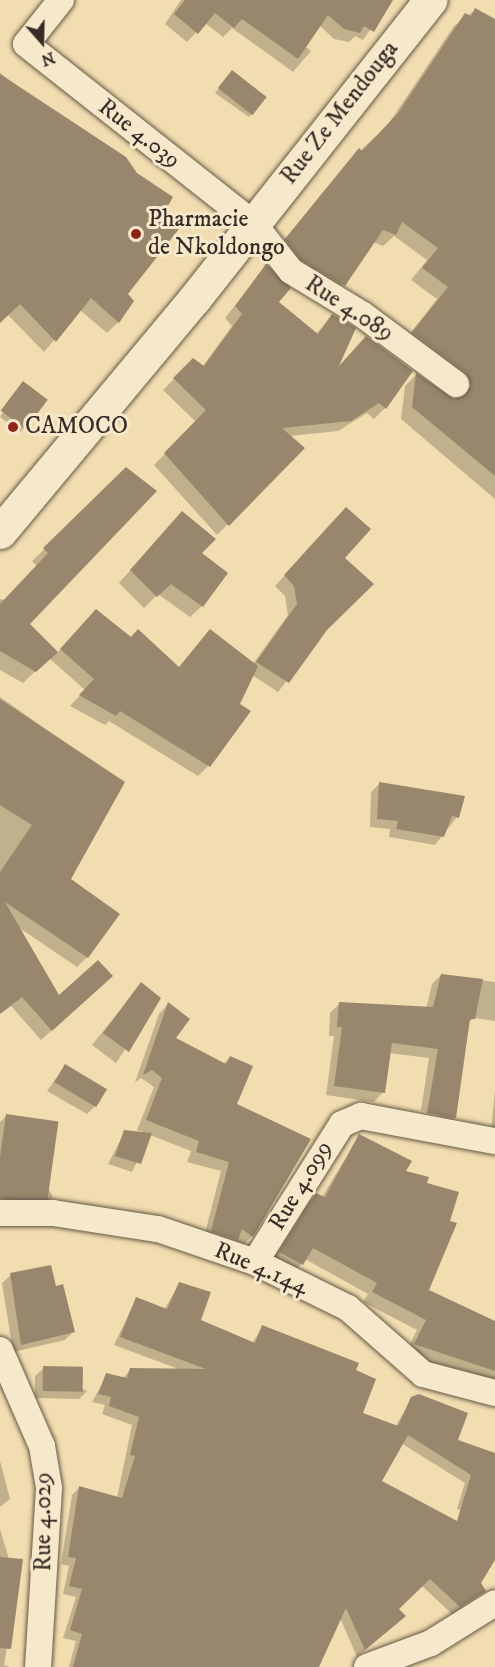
<!DOCTYPE html>
<html>
<head>
<meta charset="utf-8">
<style>
	body { margin:0 }
	#map { position:relative; width:495px; height:1667px; overflow:hidden; background:#f1ddaf; font-family:"IM FELL DW Pica",serif }
	div>[style] { position:absolute }
	.shadow>* { inset:0; background:#0003 }
	.building>* { inset:0; background:#98876c; transform-origin:0 0 }
	.roads { filter:drop-shadow(0 0 2px #665747) drop-shadow(0 0 2px #665747) }
	.street>* { height:26px; margin:-13px; padding:0 13px; transform-origin:13px; border-radius:13px; background:#f6e9cb }
	.secondary>* { height:33px; margin:-16.5px; padding:0 16.5px; transform-origin:16.5px; border-radius:16.5px; background:#f6e9cb }
	.dots>* { width:16px; height:16px; translate:-50% -50%; box-sizing:border-box; border:3px solid #f6e9cb; border-radius:50% }
	span { translate:-50% -50%; white-space:nowrap; text-align:center; line-height:1.15; -webkit-text-stroke:6px #f6e9cb; paint-order:stroke }
	.street-label { font-size:24px; color:#382a24 }
	.poi-label { font-size:24px; color:#382a24 }
	.left { translate:0 -50%; text-align:left }
	.north { position:absolute; left:12px; top:12px; width:60px; height:60px; -webkit-text-stroke:4px #f6e9cb; paint-order:stroke; rotate:160deg; font-size:16px; font-weight:700; line-height:24px; text-align:center; color:#382a24 }
	.north::after { content:''; display:block; margin:auto; width:21px; height:27px; background:#382a24; clip-path:polygon(50% 0,100% 100%,50% 72%,0 100%) }
</style>
</head>
<body>
<div id="map">
	<div class="shadow">
		<i style="clip-path:polygon(181px 0,391px 0,363px 40px,355px 36px,349px 42px,334px 39px,319px 25px,305px 46px,311px 51px,293px 72px,232px 28px,223px 37px,205px 23px,187px 42px,165px 24px)"></i>
		<i style="clip-path:polygon(475px 10px,495px 20px,495px 499px,401px 419px,405px 386px,416px 375px,454px 401px,459px 397px,401px 345px,437px 299px,411px 280px,427px 260px,394px 236px,383px 246px,373px 242px,332px 297px,274px 252px,348px 162px,387px 126px,454px 26px)"></i>
		<i style="clip-path:polygon(0 73px,73px 129px,126px 294px,118px 322px,107px 333px,80px 310px,44px 352px,7px 314px,0 321px)"></i>
		<i style="clip-path:polygon(228px 76px,253px 113px,249px 117px,215px 93px)"></i>
		<i style="clip-path:polygon(266px 266px,277px 303px,316px 334px,332px 316px,336px 370px,356px 349px,385px 408px,374px 419px,367px 413px,338px 431px,290px 436px,303px 448px,217px 535px,154px 465px,196px 422px,163px 390px,193px 360px,202px 367px,232px 326px,225px 318px)"></i>
		<i style="clip-path:polygon(19px 387px,24px 428px,20px 432px,0 417px)"></i>
		<i style="clip-path:polygon(127px 469px,28px 624px,57px 653px,86px 621px,178px 668px,253px 664px,288px 615px,285px 596px,275px 586px,336px 518px,343px 558px,326px 630px,278px 692px,252px 675px,208px 766px,198px 776px,109px 721px,105px 725px,70px 706px,85px 690px,49px 658px,23px 683px,0 670px,0 599px,5px 600px,37px 566px,32px 561px)"></i>
		<i style="clip-path:polygon(170px 525px,200px 553px,202px 606px,190px 617px,158px 594px,144px 608px,119px 583px)"></i>
		<i style="clip-path:polygon(0 697px,123px 783px,69px 880px,87px 957px,77px 967px,18px 927px,58px 997px,101px 986px,41px 1040px,11px 1006px,0 1014px)"></i>
		<i style="clip-path:polygon(380px 783px,457px 817px,435px 845px,389px 837px,390px 829px,370px 827px,371px 792px)"></i>
		<i style="clip-path:polygon(441px 975px,495px 982px,495px 1021px,474px 1018px,467px 1024px,454px 1118px,445px 1127px,419px 1122px,420px 1113px,449px 1119px,421px 1110px,429px 1058px,389px 1053px,383px 1092px,374px 1102px,326px 1095px,334px 1036px,329px 1036px,330px 1013px,340px 1003px,426px 1009px,432px 984px)"></i>
		<i style="clip-path:polygon(141px 984px,159px 998px,116px 1063px,92px 1045px)"></i>
		<i style="clip-path:polygon(168px 1004px,174px 1038px,223px 1064px,230px 1058px,252px 1236px,243px 1245px,235px 1241px,227px 1249px,203px 1241px,221px 1171px,187px 1162px,191px 1151px,150px 1135px,132px 1172px,108px 1164px,125px 1131px,146px 1133px,137px 1130px,154px 1087px,141px 1078px,135px 1082px,159px 1014px)"></i>
		<i style="clip-path:polygon(65px 1066px,95px 1106px,87px 1114px,47px 1091px)"></i>
		<i style="clip-path:polygon(495px 1089px,495px 1132px,491px 1132px)"></i>
		<i style="clip-path:polygon(6px 1116px,53px 1197px,41px 1209px,0 1210px,0 1122px)"></i>
		<i style="clip-path:polygon(359px 1136px,404px 1172px,427px 1291px,495px 1322px,495px 1385px,405px 1354px,417px 1330px,363px 1302px,368px 1294px,305px 1259px,292px 1275px,270px 1263px,306px 1205px,316px 1195px,322px 1197px)"></i>
		<i style="clip-path:polygon(11px 1275px,55px 1288px,73px 1332px,65px 1340px,13px 1352px,2px 1283px)"></i>
		<i style="clip-path:polygon(180px 1283px,200px 1321px,252px 1343px,263px 1327px,354px 1371px,361px 1414px,395px 1427px,412px 1399px,456px 1441px,495px 1455px,495px 1519px,457px 1509px,465px 1483px,401px 1443px,380px 1481px,495px 1545px,495px 1557px,479px 1583px,484px 1591px,476px 1598px,452px 1614px,421px 1585px,397px 1609px,397px 1623px,357px 1657px,340px 1618px,316px 1667px,69px 1667px,76px 1641px,63px 1638px,76px 1597px,63px 1594px,69px 1566px,61px 1564px,72px 1495px,79px 1488px,117px 1498px,132px 1425px,102px 1414px,105px 1405px,92px 1402px,107px 1375px,123px 1378px,131px 1369px,181px 1370px,114px 1345px,136px 1299px,164px 1310px)"></i>
		<i style="clip-path:polygon(44px 1368px,87px 1391px,79px 1399px,35px 1398px,35px 1376px)"></i>
		<i style="clip-path:polygon(0 1461px,10px 1499px,0 1507px)"></i>
		<i style="clip-path:polygon(0 1529px,9px 1559px,21px 1560px,4px 1665px,10px 1667px,0 1667px)"></i>
	</div>
	<div class="building">
		<i style="clip-path:polygon(185px 0,393px 0,374px 32px,364px 26px,360px 33px,344px 29px,328px 15px,298px 59px,242px 19px,234px 28px,215px 13px,198px 34px,174px 14px)"></i>
		<i style="clip-path:polygon(475px 8px,495px 19px,495px 476px,412px 407px,416px 373px,454px 399px,471px 386px,465px 372px,412px 332px,448px 287px,422px 268px,438px 248px,402px 222px,396px 235px,383px 230px,345px 286px,301px 260px,285px 239px,359px 148px,362px 151px,398px 113px,465px 13px,471px 16px)"></i>
		<i style="left:232px;top:70px;width:44px;height:23px;rotate:38deg"></i>
		<i style="clip-path:polygon(0 74px,126px 157px,137px 173px,173px 197px,165px 211px,182px 225px,128px 294px,134px 301px,119px 323px,91px 298px,56px 342px,20px 304px,0 323px)"></i>
		<i style="clip-path:polygon(266px 264px,291px 288px,279px 302px,318px 334px,332px 314px,356px 328px,339px 366px,366px 336px,413px 371px,386px 409px,379px 403px,351px 421px,282px 428px,305px 448px,229px 526px,164px 453px,206px 410px,173px 378px,193px 358px,204px 366px,242px 314px,235px 306px)"></i>
		<i style="left:23px;top:381px;width:31px;height:37px;rotate:37deg"></i>
		<i style="clip-path:polygon(126px 467px,157px 491px,30px 624px,58px 652px,36px 672px,0 651px,0 604px,48px 553px,43px 548px)"></i>
		<i style="clip-path:polygon(346px 507px,371px 529px,345px 558px,374px 584px,327px 630px,289px 683px,256px 662px,297px 604px,294px 586px,284px 575px)"></i>
		<i style="clip-path:polygon(182px 511px,216px 539px,202px 553px,228px 573px,203px 607px,171px 584px,157px 597px,130px 570px)"></i>
		<i style="clip-path:polygon(96px 609px,131px 637px,138px 629px,179px 667px,210px 629px,258px 666px,240px 704px,251px 711px,210px 767px,120px 711px,116px 716px,79px 695px,94px 679px,60px 649px)"></i>
		<i style="clip-path:polygon(0 699px,125px 782px,71px 879px,120px 914px,88px 958px,5px 902px,59px 995px,98px 960px,113px 976px,52px 1031px,22px 997px,0 1014px,0 872px,32px 825px,0 805px)"></i>
		<i style="clip-path:polygon(379px 782px,465px 796px,459px 818px,452px 816px,444px 837px,396px 829px,398px 821px,377px 819px)"></i>
		<i style="clip-path:polygon(441px 974px,483px 979px,475px 1019px,470px 1019px,456px 1118px,427px 1113px,438px 1049px,392px 1043px,385px 1093px,334px 1086px,342px 1027px,337px 1027px,339px 1002px,433px 1007px)"></i>
		<i style="clip-path:polygon(141px 982px,161px 998px,129px 1052px,103px 1033px)"></i>
		<i style="clip-path:polygon(168px 1002px,190px 1019px,176px 1038px,226px 1064px,230px 1056px,253px 1066px,237px 1104px,311px 1139px,253px 1237px,242px 1229px,238px 1240px,211px 1231px,229px 1162px,196px 1152px,199px 1141px,146px 1120px,162px 1078px,152px 1070px,143px 1075px)"></i>
		<i style="left:65px;top:1064px;width:49px;height:21px;rotate:31deg"></i>
		<i style="left:6px;top:1114px;width:53px;height:84px;rotate:8deg"></i>
		<i style="clip-path:polygon(124px 1130px,152px 1133px,141px 1164px,115px 1156px)"></i>
		<i style="clip-path:polygon(359px 1134px,412px 1161px,406px 1171px,429px 1177px,427px 1183px,459px 1192px,450px 1221px,457px 1223px,429px 1290px,495px 1321px,495px 1371px,414px 1344px,426px 1320px,372px 1292px,377px 1283px,313px 1248px,303px 1265px,279px 1252px,316px 1193px,325px 1197px)"></i>
		<i style="clip-path:polygon(51px 1265px,56px 1286px,63px 1284px,75px 1332px,21px 1345px,10px 1273px)"></i>
		<i style="clip-path:polygon(evenodd,179px 1282px,211px 1292px,201px 1320px,255px 1343px,262px 1325px,359px 1363px,356px 1370px,376px 1379px,363px 1413px,398px 1426px,411px 1397px,419px 1394px,468px 1413px,458px 1440px,495px 1453px,495px 1560px,481px 1583px,486px 1591px,460px 1607px,430px 1579px,399px 1609px,406px 1616px,365px 1650px,346px 1608px,319px 1667px,73px 1667px,82px 1634px,70px 1630px,82px 1589px,69px 1586px,76px 1558px,68px 1557px,79px 1486px,122px 1498px,135px 1456px,130px 1455px,139px 1417px,109px 1406px,111px 1397px,98px 1394px,106px 1373px,127px 1378px,130px 1368px,206px 1369px,120px 1337px,136px 1297px,167px 1309px,179px 1282px,408px 1435px,471px 1475px,457px 1521px,382px 1481px,408px 1435px)"></i>
		<i style="left:43px;top:1366px;width:40px;height:25px;rotate:1deg"></i>
		<i style="clip-path:polygon(0 1557px,23px 1559px,11px 1649px,0 1648px)"></i>
	</div>
	<div class="roads">
		<div class="street">
			<i style="left:61px;top:0;width:56px;rotate:128.5deg"></i>
			<i style="left:26px;top:44px;width:289px;rotate:38.3deg"></i>
			<i style="left:253px;top:223px;width:61px;rotate:51.6deg"></i>
			<i style="left:291px;top:271px;width:84px;rotate:31.4deg"></i>
			<i style="left:363px;top:315px;width:116px;rotate:36.6deg"></i>
			<i style="left:0;top:1213px;width:53px"></i>
			<i style="left:53px;top:1213px;width:106px;rotate:8.7deg"></i>
			<i style="left:158px;top:1229px;width:102px;rotate:18.8deg"></i>
			<i style="left:255px;top:1262px;width:104px;rotate:26.3deg"></i>
			<i style="left:348px;top:1308px;width:100px;rotate:41.3deg"></i>
			<i style="left:423px;top:1374px;width:74px;rotate:14.8deg"></i>
			<i style="left:255px;top:1262px;width:163px;rotate:-57.8deg"></i>
			<i style="left:342px;top:1124px;width:21px;rotate:-23deg"></i>
			<i style="left:361px;top:1116px;width:136px;rotate:10.6deg"></i>
			<i style="left:0;top:1350px;width:105px;rotate:66.4deg"></i>
			<i style="left:42px;top:1446px;width:43px;rotate:80.5deg"></i>
			<i style="left:49px;top:1488px;width:179px;rotate:93.5deg"></i>
			<i style="left:367px;top:1667px;width:68px;rotate:-20.6deg"></i>
			<i style="left:431px;top:1643px;width:75px;rotate:-32deg"></i>
		</div>
		<div class="secondary">
			<i style="left:0;top:532px;width:305px;rotate:-50.2deg"></i>
			<i style="left:195px;top:298px;width:380px;rotate:-51.7deg"></i>
		</div>
	</div>
	<div class="dots">
		<i style="left:136px;top:234px;background:#8f2418"></i>
		<i style="left:13px;top:427px;background:#8f2418"></i>
	</div>
	<div class="street-label">
		<span style="left:340px;top:113px;rotate:-52deg">Rue Ze Mendouga</span>
		<span style="left:139px;top:134px;rotate:38deg">Rue 4.039</span>
		<span style="left:349px;top:309px;rotate:33deg">Rue 4.089</span>
		<span style="left:301px;top:1186px;rotate:-59deg">Rue 4.099</span>
		<span style="left:261px;top:1269px;rotate:23deg">Rue 4.144</span>
		<span style="left:44px;top:1522px;rotate:-90deg">Rue 4.029</span>
	</div>
	<div class="poi-label">
		<span class="left" style="left:148px;top:234px">Pharmacie<br>de Nkoldongo</span>
		<span class="left" style="left:25px;top:427px">CAMOCO</span>
	</div>
	<div class="north">N</div>
</div>
</body>
</html>
